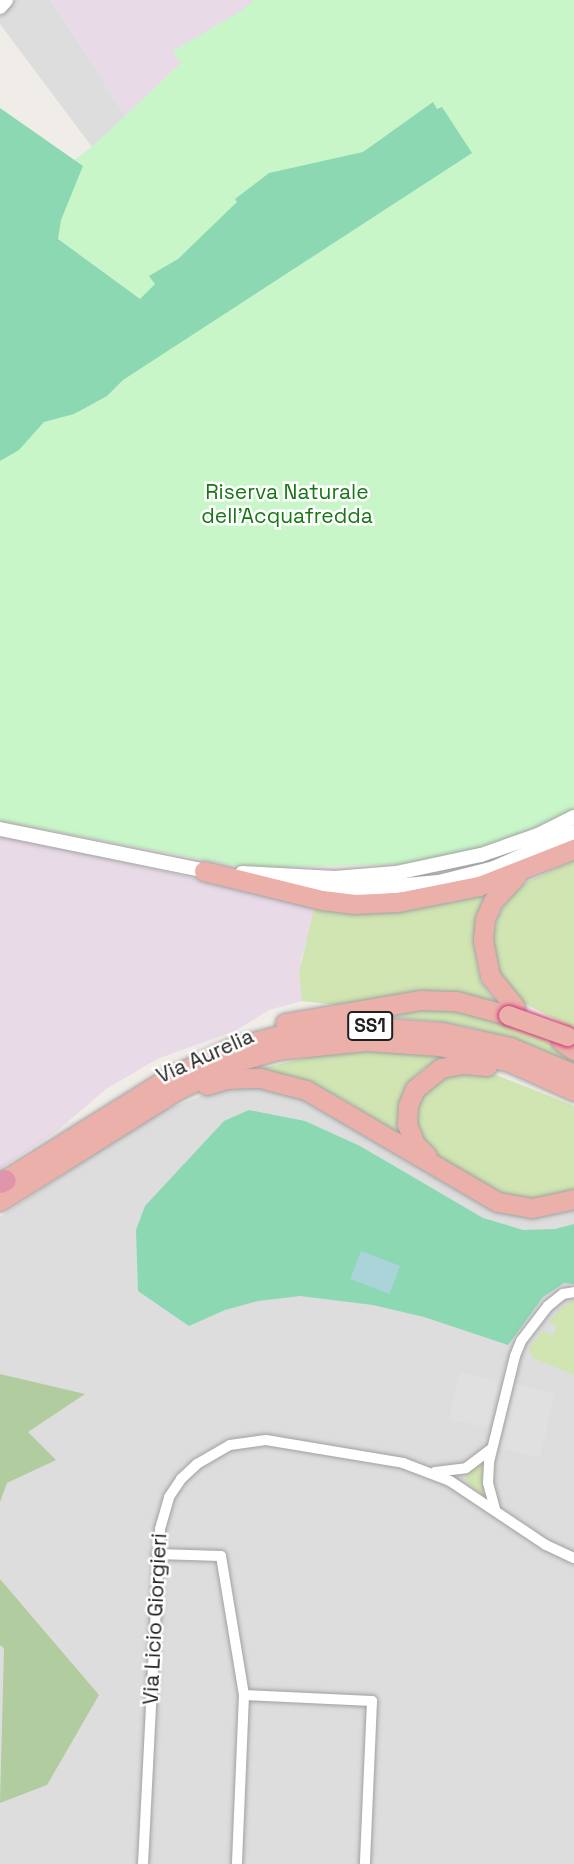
<!DOCTYPE html>
<html>
<head>
<meta charset="utf-8">
<style>
	body { margin:0 }
	#map { position:relative; width:574px; height:1864px; overflow:hidden; background:#f0ece7; font-family:"Space Grotesk",sans-serif }
	div>[style] { position:absolute }
	.residential>* { inset:0; background:#dedddd }
	.industrial>* { inset:0; background:#e8dae7 }
	.grass>* { inset:0; background:#d0e5b1 }
	.forest>* { inset:0; background:#b1cc9f }
	.park>* { inset:0; background:#c9f6c8 }
	.pitch>* { inset:0; background:#8bd8b3 }
	.parking>* { inset:0; background:#e0e0e0; transform-origin:0 0 }
	.water>* { inset:0; background:#abd4da; transform-origin:0 0 }
	.roads { filter:drop-shadow(0 0 2px #a1a1a1) drop-shadow(0 0 2px #a1a1a1) }
	.minor>* { height:10px; margin:-5px; padding:0 5px; transform-origin:5px; border-radius:5px; background:#fff }
	.tertiary>* { height:14px; margin:-7px; padding:0 7px; transform-origin:7px; border-radius:7px; background:#fff }
	.trunk>* { height:19px; margin:-9.5px; padding:0 9.5px; transform-origin:9.5px; border-radius:9.5px; background:#ebb0a9 }
	.motorway>* { height:21px; margin:-10.5px; padding:0 10.5px; transform-origin:10.5px; border-radius:10.5px; background:#e195ab }
	.bridges { filter:drop-shadow(0 0 2px #ce3478) drop-shadow(0 0 2px #ce3478) }
	.trunk-bridge>* { height:19px; margin:-9.5px; padding:0 9.5px; transform-origin:9.5px; border-radius:9.5px; background:#ebb0a9 }
	span { translate:-50% -50%; white-space:nowrap; text-align:center; line-height:1.15; -webkit-text-stroke:5px #fff; paint-order:stroke }
	.shield-label span { padding:2px 5px; background:#fff; border:2px solid; border-radius:5px; -webkit-text-stroke-width:0 }
	.shield-label { font-size:19px; color:#202020; font-weight:700 }
	.park-label { font-size:21px; color:#167714 }
	.street-label { font-size:21px; color:#202020 }
</style>
</head>
<body>
<div id="map">
	<div class="residential">
		<i style="clip-path:polygon(15px 0,51px 0,126px 117px,92px 147px,0 24px,0 16px)"></i>
		<i style="clip-path:polygon(230px 1085px,290px 1090px,485px 1204px,515px 1215px,561px 1213px,574px 1208px,574px 1864px,0 1864px,0 1217px,152px 1115px)"></i>
	</div>
	<div class="industrial">
		<i style="clip-path:polygon(51px 0,346px 0,109px 132px,126px 117px)"></i>
		<i style="clip-path:polygon(0 834px,317px 906px,301px 960px,302px 1001px,269px 1010px,235px 1031px,157px 1059px,106px 1089px,56px 1132px,0 1169px)"></i>
	</div>
	<div class="grass">
		<i style="clip-path:polygon(574px 860px,574px 1029px,522px 1002px,496px 968px,492px 941px,498px 916px,512px 894px,529px 881px)"></i>
		<i style="clip-path:polygon(491px 891px,474px 943px,480px 981px,499px 1007px,335px 1005px,302px 1001px,299px 973px,314px 909px,335px 911px,411px 908px,454px 902px)"></i>
		<i style="clip-path:polygon(444px 1006px,532px 1031px,574px 1059px,574px 1064px,525px 1043px,473px 1028px,435px 1021px,360px 1015px)"></i>
		<i style="clip-path:polygon(385px 1050px,451px 1057px,424px 1068px,412px 1079px,399px 1135px,342px 1099px,316px 1087px,250px 1071px,320px 1055px)"></i>
		<i style="clip-path:polygon(489px 1072px,574px 1106px,574px 1190px,539px 1200px,513px 1198px,487px 1188px,421px 1145px,413px 1106px,438px 1075px)"></i>
		<i style="clip-path:polygon(574px 1300px,574px 1375px,533px 1358px,529px 1348px,543px 1330px,552px 1336px,557px 1328px,549px 1322px,562px 1307px)"></i>
		<i style="clip-path:polygon(482px 1464px,484px 1494px,482px 1495px,465px 1480px,468px 1472px)"></i>
	</div>
	<div class="forest">
		<i style="clip-path:polygon(0 1374px,85px 1394px,28px 1432px,56px 1460px,7px 1483px,0 1502px)"></i>
		<i style="clip-path:polygon(0 1579px,99px 1695px,47px 1785px,0 1803px,4px 1648px,0 1645px)"></i>
	</div>
	<div class="park">
		<i style="clip-path:polygon(254px 0,574px 0,574px 811px,490px 846px,407px 864px,247px 868px,0 821px,0 198px,57px 172px,92px 147px,181px 63px,173px 51px,241px 11px)"></i>
	</div>
	<div class="pitch">
		<i style="clip-path:polygon(433px 102px,437px 109px,442px 107px,472px 153px,123px 380px,107px 396px,74px 414px,44px 422px,19px 450px,0 461px,0 108px,83px 166px,61px 220px,58px 239px,140px 299px,155px 284px,149px 276px,178px 259px,237px 202px,235px 199px,269px 173px,363px 152px)"></i>
		<i style="clip-path:polygon(249px 1110px,305px 1121px,360px 1146px,483px 1218px,523px 1230px,555px 1229px,574px 1224px,574px 1284px,564px 1283px,543px 1297px,508px 1345px,424px 1317px,373px 1305px,300px 1296px,258px 1301px,225px 1310px,189px 1326px,138px 1291px,136px 1230px,145px 1206px,224px 1121px)"></i>
	</div>
	<div class="parking">
		<i style="left:460px;top:1372px;width:40px;height:48px;rotate:13deg"></i>
		<i style="left:515px;top:1384px;width:41px;height:66px;rotate:13deg"></i>
	</div>
	<div class="water">
		<i style="left:361px;top:1251px;width:42px;height:30px;rotate:21deg"></i>
	</div>
	<div class="roads">
		<div class="minor">
			<i style="left:435px;top:1472px;width:31px;rotate:-7deg"></i>
			<i style="left:466px;top:1468px;width:31px;rotate:-37deg"></i>
			<i style="left:495px;top:1509px;width:27px;rotate:-105deg"></i>
			<i style="left:488px;top:1483px;width:21px;rotate:-87deg"></i>
			<i style="left:489px;top:1462px;width:109px;rotate:-76.2deg"></i>
			<i style="left:515px;top:1356px;width:16px;rotate:-68deg"></i>
			<i style="left:521px;top:1341px;width:44px;rotate:-52.4deg"></i>
			<i style="left:548px;top:1306px;width:19px;rotate:-39deg"></i>
			<i style="left:563px;top:1294px;width:11px;rotate:-10deg"></i>
			<i style="left:157px;top:1554px;width:64px;rotate:1.8deg"></i>
			<i style="left:221px;top:1556px;width:141px;rotate:80.6deg"></i>
			<i style="left:244px;top:1695px;width:169px;rotate:92.4deg"></i>
			<i style="left:244px;top:1695px;width:128px;rotate:2.7deg"></i>
			<i style="left:372px;top:1701px;width:163px;rotate:92.5deg"></i>
			<i style="left:143px;top:1864px;width:335px;rotate:-87.1deg"></i>
			<i style="left:160px;top:1529px;width:33px;rotate:-74deg"></i>
			<i style="left:169px;top:1497px;width:22px;rotate:-56deg"></i>
			<i style="left:181px;top:1479px;width:22px;rotate:-43deg"></i>
			<i style="left:197px;top:1464px;width:38px;rotate:-30deg"></i>
			<i style="left:230px;top:1445px;width:36px;rotate:-8deg"></i>
			<i style="left:266px;top:1440px;width:139px;rotate:9.5deg"></i>
			<i style="left:403px;top:1463px;width:50px;rotate:21deg"></i>
			<i style="left:450px;top:1481px;width:115px;rotate:33.7deg"></i>
			<i style="left:546px;top:1545px;width:31px;rotate:25deg"></i>
		</div>
		<div class="tertiary">
			<i style="left:0;top:7px;width:9px;rotate:-49deg"></i>
			<i style="left:0;top:829px;width:215px;rotate:11.5deg"></i>
			<i style="left:242px;top:873px;width:93px;rotate:3.1deg"></i>
			<i style="left:335px;top:878px;width:61px;rotate:-4.7deg"></i>
			<i style="left:396px;top:873px;width:87px;rotate:-12deg"></i>
			<i style="left:481px;top:855px;width:60px;rotate:-19.3deg"></i>
			<i style="left:538px;top:835px;width:40px;rotate:-26.6deg"></i>
			<i style="left:290px;top:884px;width:62px;rotate:5.5deg"></i>
			<i style="left:352px;top:890px;width:87px;rotate:-5.3deg"></i>
			<i style="left:439px;top:882px;width:57px;rotate:-14.3deg"></i>
			<i style="left:494px;top:868px;width:88px;rotate:-24.2deg"></i>
		</div>
		<div class="trunk">
			<i style="left:204px;top:871px;width:122px;rotate:13.8deg"></i>
			<i style="left:322px;top:900px;width:31px;rotate:7deg"></i>
			<i style="left:353px;top:904px;width:45px;rotate:-2.5deg"></i>
			<i style="left:398px;top:902px;width:83px;rotate:-11.2deg"></i>
			<i style="left:479px;top:886px;width:102px;rotate:-21.3deg"></i>
			<i style="left:515px;top:1007px;width:40px;rotate:-129deg"></i>
			<i style="left:490px;top:976px;width:37px;rotate:-101deg"></i>
			<i style="left:483px;top:940px;width:21px;rotate:-85deg"></i>
			<i style="left:485px;top:919px;width:20px;rotate:-66deg"></i>
			<i style="left:493px;top:901px;width:34px;rotate:-47deg"></i>
			<i style="left:285px;top:1023px;width:138px;rotate:-9.6deg"></i>
			<i style="left:421px;top:1000px;width:35px;rotate:2deg"></i>
			<i style="left:456px;top:1001px;width:54px;rotate:15.1deg"></i>
			<i style="left:561px;top:1041px;width:16px;rotate:35deg"></i>
			<i style="left:207px;top:1085px;width:21px;rotate:-17deg"></i>
			<i style="left:227px;top:1079px;width:33px;rotate:-2deg"></i>
			<i style="left:260px;top:1078px;width:48px;rotate:14.6deg"></i>
			<i style="left:306px;top:1090px;width:222px;rotate:30.3deg"></i>
			<i style="left:498px;top:1202px;width:35px;rotate:10deg"></i>
			<i style="left:532px;top:1208px;width:43px;rotate:-12.1deg"></i>
			<i style="left:427px;top:1156px;width:17px;rotate:-135deg"></i>
			<i style="left:415px;top:1144px;width:22px;rotate:-112deg"></i>
			<i style="left:407px;top:1124px;width:19px;rotate:-87deg"></i>
			<i style="left:408px;top:1105px;width:17px;rotate:-66deg"></i>
			<i style="left:415px;top:1089px;width:33px;rotate:-39deg"></i>
			<i style="left:441px;top:1068px;width:23px;rotate:-10deg"></i>
			<i style="left:464px;top:1064px;width:23px;rotate:5deg"></i>
			<i style="left:0;top:1183px;width:198px;rotate:-32deg"></i>
			<i style="left:168px;top:1078px;width:73px;rotate:-25.2deg"></i>
			<i style="left:234px;top:1047px;width:43px;rotate:-14.7deg"></i>
			<i style="left:276px;top:1036px;width:82px;rotate:-7deg"></i>
			<i style="left:357px;top:1026px;width:85px;rotate:4deg"></i>
			<i style="left:442px;top:1032px;width:70px;rotate:12.4deg"></i>
			<i style="left:510px;top:1047px;width:69px;rotate:22.9deg"></i>
			<i style="left:0;top:1201px;width:209px;rotate:-32.1deg"></i>
			<i style="left:177px;top:1090px;width:68px;rotate:-25.4deg"></i>
			<i style="left:238px;top:1061px;width:41px;rotate:-15.8deg"></i>
			<i style="left:277px;top:1050px;width:89px;rotate:-5.8deg"></i>
			<i style="left:366px;top:1041px;width:74px;rotate:3.9deg"></i>
			<i style="left:440px;top:1046px;width:72px;rotate:12.9deg"></i>
			<i style="left:510px;top:1062px;width:70px;rotate:24.4deg"></i>
		</div>
		<div class="motorway">
			<i style="left:0;top:1182px;width:5px;rotate:-22deg"></i>
		</div>
	</div>
	<div class="bridges">
		<div class="trunk-bridge">
			<i style="left:508px;top:1015px;width:63px;rotate:19.6deg"></i>
		</div>
	</div>
	<div class="shield-label">
		<span style="left:370px;top:1026px">SS1</span>
	</div>
	<div class="park-label">
		<span style="left:287px;top:504px">Riserva Naturale<br>dell'Acquafredda</span>
	</div>
	<div class="street-label">
		<span style="left:205px;top:1056px;rotate:-24deg">Via Aurelia</span>
		<span style="left:155px;top:1619px;rotate:-87deg">Via Licio Giorgieri</span>
	</div>
</div>
</body>
</html>
